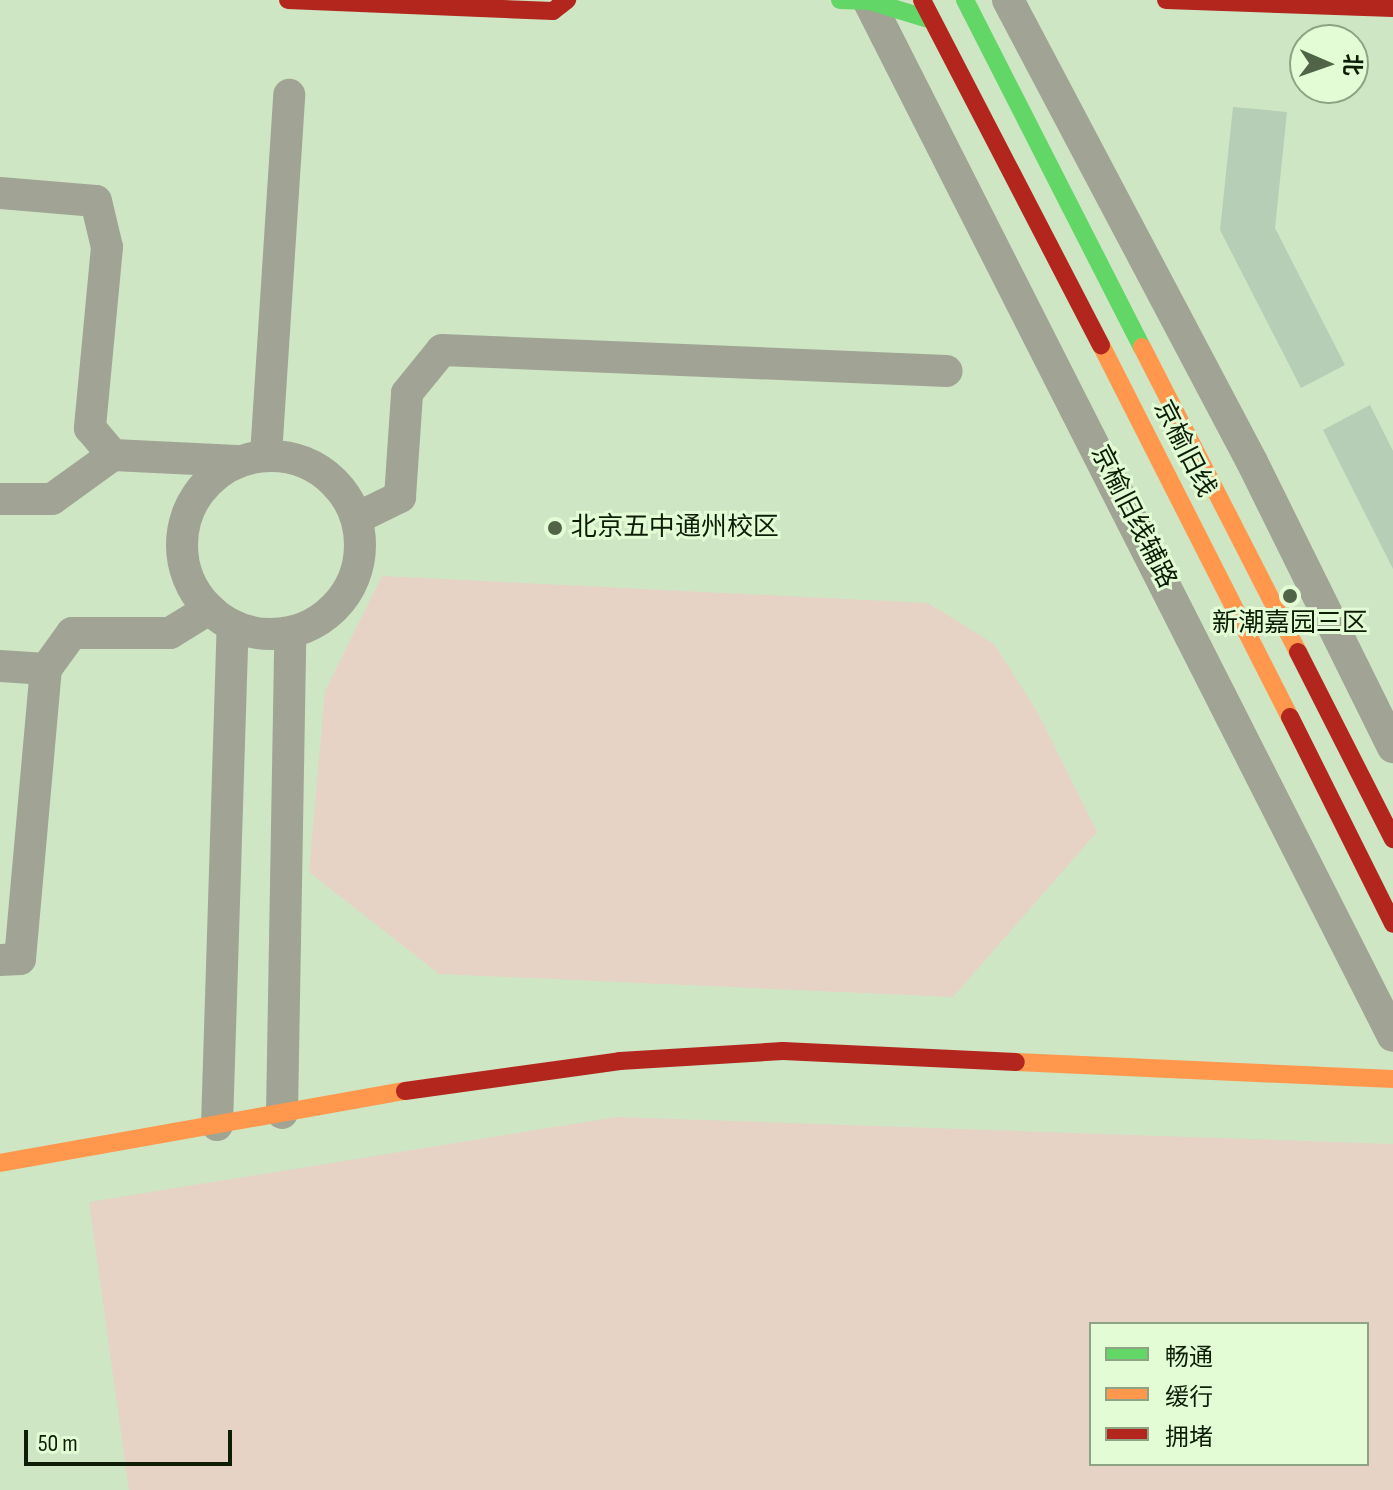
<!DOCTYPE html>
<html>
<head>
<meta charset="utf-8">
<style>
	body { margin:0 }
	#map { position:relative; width:1393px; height:1490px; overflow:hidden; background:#cfe6c4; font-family:"Sofia Sans Condensed","Noto Sans SC",sans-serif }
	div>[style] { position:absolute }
	.green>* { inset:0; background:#e6d3c5 }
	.building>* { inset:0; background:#b6cdb6 }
	.street>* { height:32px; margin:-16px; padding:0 16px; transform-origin:16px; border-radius:16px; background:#a1a494 }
	.street>.ring { margin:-16px; padding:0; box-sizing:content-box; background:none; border:32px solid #a1a494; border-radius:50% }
	.fast>* { height:18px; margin:-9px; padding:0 9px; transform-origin:9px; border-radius:9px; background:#63d668 }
	.slow>* { height:18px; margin:-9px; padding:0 9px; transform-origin:9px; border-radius:9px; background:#ff974d }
	.jam>* { height:18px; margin:-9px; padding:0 9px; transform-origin:9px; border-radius:9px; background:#b3261e }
	.dots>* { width:22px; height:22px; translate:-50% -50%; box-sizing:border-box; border:4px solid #e3fcd6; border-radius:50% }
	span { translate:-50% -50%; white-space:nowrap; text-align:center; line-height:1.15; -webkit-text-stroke:6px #e3fcd6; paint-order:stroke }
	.street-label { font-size:26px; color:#0e1e06 }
	.poi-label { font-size:26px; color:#0e1e06 }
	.left { translate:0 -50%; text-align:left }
	.legend { position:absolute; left:1089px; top:1322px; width:280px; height:144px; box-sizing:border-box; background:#e3fcd6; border:2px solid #8ea383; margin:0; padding:10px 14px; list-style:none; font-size:24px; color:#0e1e06 }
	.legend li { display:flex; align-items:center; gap:16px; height:40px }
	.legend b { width:40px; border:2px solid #8ea383 }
	.north { position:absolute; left:1289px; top:24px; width:80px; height:80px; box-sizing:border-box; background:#e3fcd6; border:2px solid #8ea383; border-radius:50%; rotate:92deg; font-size:22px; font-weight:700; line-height:32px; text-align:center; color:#0e1e06 }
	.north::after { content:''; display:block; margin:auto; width:28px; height:36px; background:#526448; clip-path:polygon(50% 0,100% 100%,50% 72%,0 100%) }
	.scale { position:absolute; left:24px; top:1430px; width:208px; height:36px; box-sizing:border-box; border:4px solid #0e1e06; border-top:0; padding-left:10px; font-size:24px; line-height:28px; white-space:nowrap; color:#0e1e06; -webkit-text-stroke:6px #e3fcd6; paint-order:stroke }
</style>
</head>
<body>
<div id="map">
	<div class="green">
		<i style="clip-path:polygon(382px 576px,928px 603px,994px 644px,1038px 713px,1097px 832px,953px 997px,439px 974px,309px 872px,325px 691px)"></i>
		<i style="clip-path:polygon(evenodd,617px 1117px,1393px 1144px,1393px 1490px,129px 1490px,89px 1202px,617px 1117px,1091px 1324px,1367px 1324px,1367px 1464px,1091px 1464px,1091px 1324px)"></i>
	</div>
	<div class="building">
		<i style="clip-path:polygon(1233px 107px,1287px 112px,1275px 228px,1345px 365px,1301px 388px,1220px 230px)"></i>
		<i style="clip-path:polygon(1370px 405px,1393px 451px,1393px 569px,1323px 430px)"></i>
	</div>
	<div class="street">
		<i style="left:868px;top:0;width:1161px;rotate:63.13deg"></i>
		<i style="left:1008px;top:0;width:522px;rotate:62.16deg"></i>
		<i style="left:1252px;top:462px;width:318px;rotate:63.7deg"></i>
		<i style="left:0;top:193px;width:96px;rotate:4.8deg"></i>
		<i style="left:96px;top:201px;width:47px;rotate:76.6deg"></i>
		<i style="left:107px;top:247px;width:182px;rotate:95.4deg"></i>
		<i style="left:90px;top:428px;width:35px;rotate:50deg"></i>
		<i style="left:266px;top:455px;width:361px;rotate:-86.3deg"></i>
		<i class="ring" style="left:182px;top:456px;width:146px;height:146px"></i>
		<i style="left:0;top:499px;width:52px"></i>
		<i style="left:52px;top:499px;width:75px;rotate:-35.8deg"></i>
		<i style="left:113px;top:455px;width:124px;rotate:2.8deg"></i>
		<i style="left:357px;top:518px;width:48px;rotate:-26deg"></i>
		<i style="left:400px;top:497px;width:104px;rotate:-86.1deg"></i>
		<i style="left:407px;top:393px;width:55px;rotate:-50.9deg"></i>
		<i style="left:442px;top:350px;width:505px;rotate:2.38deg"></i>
		<i style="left:0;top:666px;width:46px;rotate:3.7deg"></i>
		<i style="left:46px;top:669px;width:44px;rotate:-54.2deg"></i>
		<i style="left:72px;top:633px;width:98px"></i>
		<i style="left:170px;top:633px;width:46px;rotate:-31.6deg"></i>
		<i style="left:0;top:960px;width:20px;rotate:-3deg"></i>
		<i style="left:20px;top:959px;width:291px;rotate:-84.9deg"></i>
		<i style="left:282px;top:1113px;width:480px;rotate:-89deg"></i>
		<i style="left:217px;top:1125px;width:499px;rotate:-88.2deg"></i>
	</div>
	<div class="fast">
		<i style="left:840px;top:0;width:29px;rotate:2deg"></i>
		<i style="left:869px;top:1px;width:66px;rotate:16.8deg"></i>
		<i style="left:965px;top:0;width:390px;rotate:63deg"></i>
	</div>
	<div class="slow">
		<i style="left:1101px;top:345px;width:417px;rotate:63.1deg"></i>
		<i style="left:1142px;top:347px;width:343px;rotate:62.9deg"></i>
		<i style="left:1016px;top:1062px;width:377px;rotate:2.6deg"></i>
		<i style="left:0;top:1163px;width:411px;rotate:-10.1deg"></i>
	</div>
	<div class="jam">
		<i style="left:288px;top:0;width:265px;rotate:2.4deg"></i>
		<i style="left:553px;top:11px;width:18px;rotate:-38deg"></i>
		<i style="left:922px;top:0;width:389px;rotate:62.6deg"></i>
		<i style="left:1166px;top:0;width:227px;rotate:2deg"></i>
		<i style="left:1298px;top:652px;width:210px;rotate:63.1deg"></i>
		<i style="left:1290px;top:717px;width:231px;rotate:63.5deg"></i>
		<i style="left:405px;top:1091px;width:217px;rotate:-7.9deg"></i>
		<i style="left:620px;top:1061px;width:163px;rotate:-3.5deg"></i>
		<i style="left:783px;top:1051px;width:233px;rotate:2.7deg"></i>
	</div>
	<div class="dots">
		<i style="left:555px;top:528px;background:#526448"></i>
		<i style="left:1290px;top:596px;background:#526448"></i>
	</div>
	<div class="street-label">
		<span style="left:1184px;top:449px;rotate:63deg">京榆旧线</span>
		<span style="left:1133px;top:517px;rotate:63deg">京榆旧线辅路</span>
	</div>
	<div class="poi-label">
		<span class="left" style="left:571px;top:528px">北京五中通州校区</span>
		<span style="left:1290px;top:624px">新潮嘉园三区</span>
	</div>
	<ul class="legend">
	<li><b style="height:10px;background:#63d668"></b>畅通</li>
	<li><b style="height:10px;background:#ff974d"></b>缓行</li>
	<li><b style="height:10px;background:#b3261e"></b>拥堵</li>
	</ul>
	<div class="north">北</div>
	<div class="scale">50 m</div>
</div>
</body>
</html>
